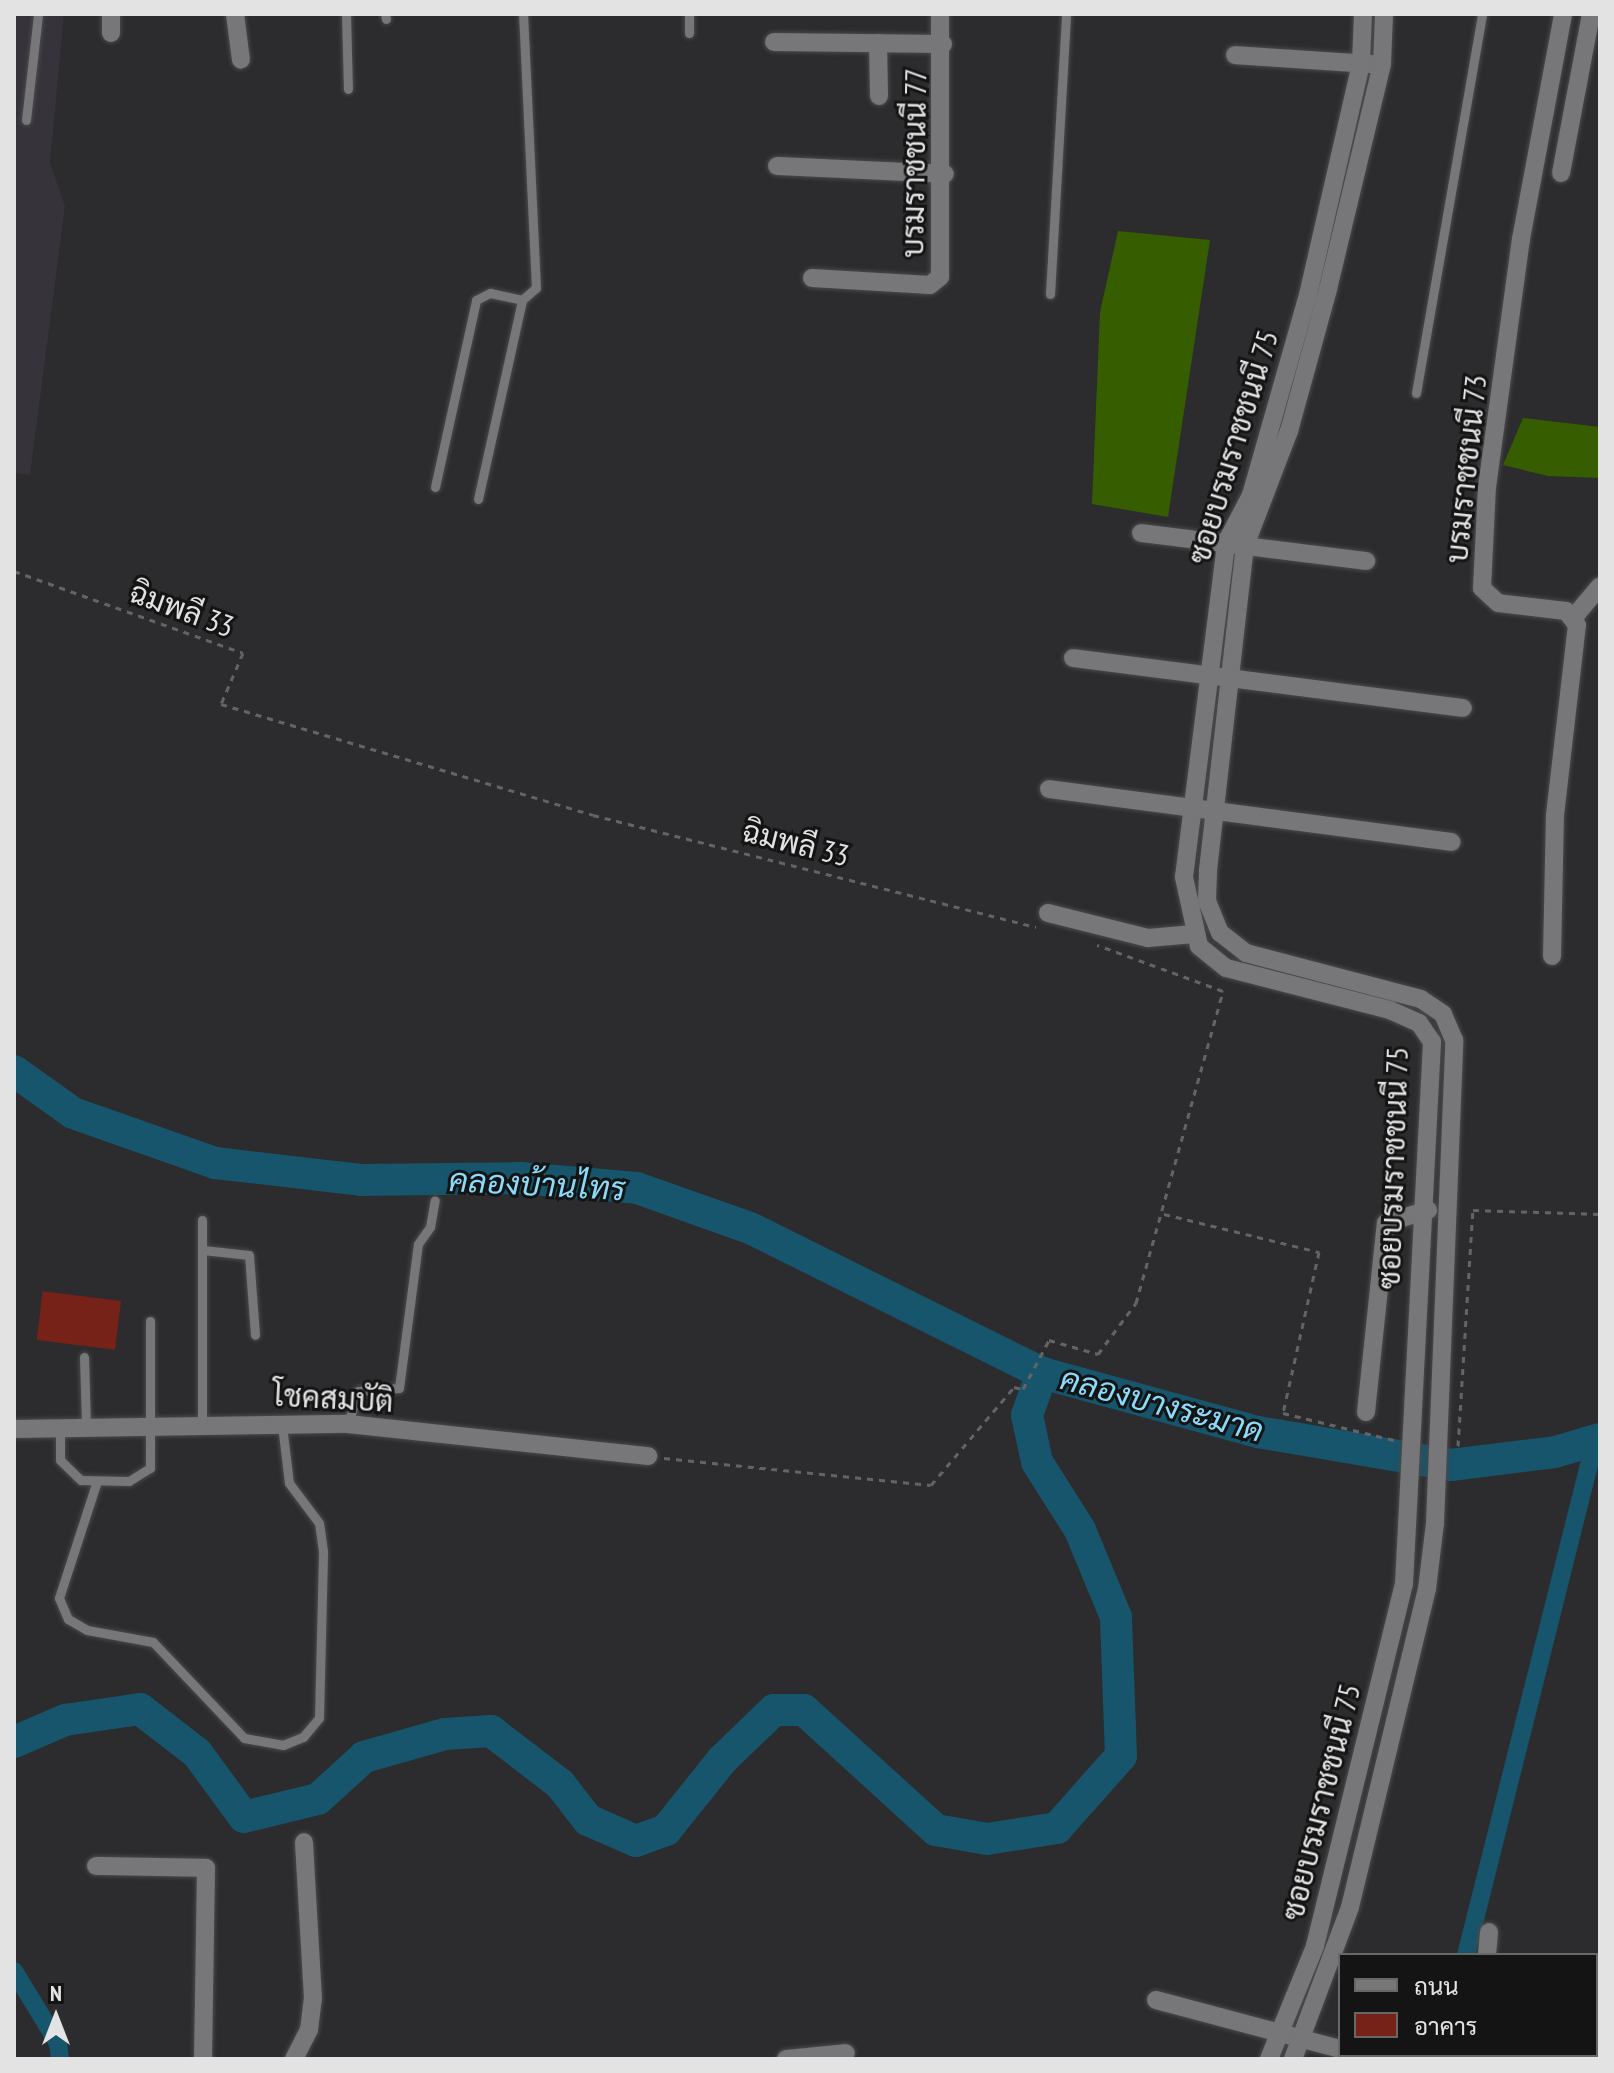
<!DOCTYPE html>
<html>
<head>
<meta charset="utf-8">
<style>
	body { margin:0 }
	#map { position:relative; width:1614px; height:2073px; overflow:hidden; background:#2c2b2d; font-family:"PT Sans Narrow",Sarabun,sans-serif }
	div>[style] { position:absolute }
	.built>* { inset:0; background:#36333b }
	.forest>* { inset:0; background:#375d01 }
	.canal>* { height:18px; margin:-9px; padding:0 9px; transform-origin:9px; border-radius:9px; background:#16556b }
	.river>* { height:32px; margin:-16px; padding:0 16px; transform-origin:16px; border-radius:16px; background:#16556b }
	.building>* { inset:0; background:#762219; transform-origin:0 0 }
	.path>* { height:3px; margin-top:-1.5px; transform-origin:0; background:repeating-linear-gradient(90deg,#646365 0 6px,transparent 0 12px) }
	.roads { filter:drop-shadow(0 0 2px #4a494b) drop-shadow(0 0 2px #4a494b) }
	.lane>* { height:9px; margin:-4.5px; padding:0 4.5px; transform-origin:4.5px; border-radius:4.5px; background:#777678 }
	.street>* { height:18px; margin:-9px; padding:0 9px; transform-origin:9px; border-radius:9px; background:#777678 }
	span { translate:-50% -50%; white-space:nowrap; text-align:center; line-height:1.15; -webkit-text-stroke:6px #141415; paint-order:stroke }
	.street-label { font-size:30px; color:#e3e3e4 }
	.water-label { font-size:32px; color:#8cdafa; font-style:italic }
	.frame { position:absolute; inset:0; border:16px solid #e3e3e4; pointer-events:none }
	.legend { position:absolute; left:1338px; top:1953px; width:260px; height:104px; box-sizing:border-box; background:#141415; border:2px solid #676768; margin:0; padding:10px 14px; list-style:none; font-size:24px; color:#e3e3e4 }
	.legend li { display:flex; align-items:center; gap:16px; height:40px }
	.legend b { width:40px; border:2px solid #676768 }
	.north { position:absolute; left:16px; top:1977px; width:80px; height:80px; -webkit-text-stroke:6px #141415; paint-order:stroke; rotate:0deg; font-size:22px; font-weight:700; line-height:32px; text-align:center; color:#e3e3e4 }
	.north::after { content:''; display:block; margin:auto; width:28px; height:36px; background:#e3e3e4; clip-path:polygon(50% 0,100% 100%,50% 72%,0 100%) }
</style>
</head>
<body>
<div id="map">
	<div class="built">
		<i style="clip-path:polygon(14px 14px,64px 14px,50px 163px,65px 206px,30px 475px,14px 473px)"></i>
	</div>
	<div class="forest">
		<i style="clip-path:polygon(1118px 231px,1210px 240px,1168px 517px,1092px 504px,1100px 312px)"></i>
		<i style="clip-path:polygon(1523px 418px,1600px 427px,1600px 478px,1548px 476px,1503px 465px)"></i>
	</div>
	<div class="canal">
		<i style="left:1466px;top:1955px;width:530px;rotate:-75.91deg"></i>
		<i style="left:14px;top:1971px;width:84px;rotate:58.6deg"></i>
		<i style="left:58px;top:2043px;width:16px;rotate:83deg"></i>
		<i style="left:1436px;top:2059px;width:4px;rotate:-63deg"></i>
	</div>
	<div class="river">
		<i style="left:14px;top:1071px;width:72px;rotate:35.4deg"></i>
		<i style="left:73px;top:1113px;width:151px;rotate:19.4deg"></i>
		<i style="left:215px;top:1163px;width:147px;rotate:6.6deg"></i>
		<i style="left:361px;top:1180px;width:160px;rotate:-0.7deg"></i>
		<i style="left:521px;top:1178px;width:116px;rotate:4.9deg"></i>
		<i style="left:637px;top:1188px;width:120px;rotate:19.5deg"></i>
		<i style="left:750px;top:1228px;width:326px;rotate:26.4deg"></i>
		<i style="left:1042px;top:1373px;width:224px;rotate:15.3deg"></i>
		<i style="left:1258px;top:1432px;width:196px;rotate:9.7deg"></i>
		<i style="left:1451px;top:1465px;width:105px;rotate:-7.1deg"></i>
		<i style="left:1555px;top:1452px;width:47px;rotate:-16.1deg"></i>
		<i style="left:14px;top:1742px;width:56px;rotate:-23.3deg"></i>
		<i style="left:65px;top:1720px;width:76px;rotate:-8.3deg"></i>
		<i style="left:140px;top:1709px;width:72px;rotate:37.7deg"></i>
		<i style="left:197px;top:1753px;width:79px;rotate:53.7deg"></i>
		<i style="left:244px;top:1817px;width:76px;rotate:-13.7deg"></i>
		<i style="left:318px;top:1799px;width:62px;rotate:-42.4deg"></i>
		<i style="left:364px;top:1757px;width:84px;rotate:-15.9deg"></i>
		<i style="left:445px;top:1734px;width:46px;rotate:-3.7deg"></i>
		<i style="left:491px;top:1731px;width:87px;rotate:37.5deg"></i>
		<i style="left:560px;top:1784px;width:46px;rotate:52.1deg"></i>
		<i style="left:588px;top:1820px;width:52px;rotate:23.6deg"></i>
		<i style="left:636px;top:1841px;width:32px;rotate:-20deg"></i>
		<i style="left:666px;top:1830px;width:90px;rotate:-51.3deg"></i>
		<i style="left:722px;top:1760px;width:72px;rotate:-43.9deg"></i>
		<i style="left:774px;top:1710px;width:30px"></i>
		<i style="left:804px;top:1710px;width:178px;rotate:42.3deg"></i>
		<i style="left:936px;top:1830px;width:52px;rotate:10deg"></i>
		<i style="left:987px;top:1839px;width:71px;rotate:-8.9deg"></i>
		<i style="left:1057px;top:1828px;width:96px;rotate:-48.4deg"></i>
		<i style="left:1121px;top:1756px;width:139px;rotate:-92.1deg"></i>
		<i style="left:1116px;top:1617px;width:94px;rotate:-112.5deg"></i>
		<i style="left:1080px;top:1530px;width:80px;rotate:-122.3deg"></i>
		<i style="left:1037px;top:1462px;width:48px;rotate:-102deg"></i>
		<i style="left:1027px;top:1415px;width:45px;rotate:-70.3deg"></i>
	</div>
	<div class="building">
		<i style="left:121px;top:1301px;width:49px;height:79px;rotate:97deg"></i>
	</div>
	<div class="path">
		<i style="left:14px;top:478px;width:21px;rotate:90deg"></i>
		<i style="left:14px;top:571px;width:243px;rotate:19.7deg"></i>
		<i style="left:243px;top:653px;width:56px;rotate:113.3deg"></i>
		<i style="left:221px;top:704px;width:388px;rotate:16.6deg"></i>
		<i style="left:593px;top:815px;width:457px;rotate:14.2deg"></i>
		<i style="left:1164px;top:1214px;width:160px;rotate:13.8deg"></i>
		<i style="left:1319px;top:1252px;width:165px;rotate:102.6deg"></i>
		<i style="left:1283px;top:1413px;width:114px;rotate:13.7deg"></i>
		<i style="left:1458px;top:1446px;width:236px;rotate:-86.4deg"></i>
		<i style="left:1473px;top:1210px;width:127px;rotate:1.8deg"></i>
		<i style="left:664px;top:1458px;width:268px;rotate:5.8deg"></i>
		<i style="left:931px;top:1485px;width:128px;rotate:-49.7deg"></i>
		<i style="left:1014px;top:1387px;width:9px;rotate:13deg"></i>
		<i style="left:1023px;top:1389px;width:55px;rotate:-62deg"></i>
		<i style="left:1049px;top:1340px;width:51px;rotate:15.9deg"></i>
		<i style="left:1098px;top:1354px;width:64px;rotate:-53.3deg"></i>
		<i style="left:1136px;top:1303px;width:324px;rotate:-74.4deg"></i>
		<i style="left:1223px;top:991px;width:134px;rotate:-159.9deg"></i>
	</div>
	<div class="roads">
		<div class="lane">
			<i style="left:346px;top:14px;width:75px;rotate:88.5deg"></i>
			<i style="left:385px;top:14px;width:5px;rotate:79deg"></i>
			<i style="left:689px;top:14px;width:19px;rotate:90deg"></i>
			<i style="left:26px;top:120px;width:107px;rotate:-83.5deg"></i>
			<i style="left:1050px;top:294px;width:280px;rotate:-86.7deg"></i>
			<i style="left:1416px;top:393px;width:385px;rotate:-80.1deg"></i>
			<i style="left:435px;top:487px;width:191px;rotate:-77.6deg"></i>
			<i style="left:476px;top:300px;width:16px;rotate:-27deg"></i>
			<i style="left:490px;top:293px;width:33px;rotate:12deg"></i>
			<i style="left:522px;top:300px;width:18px;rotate:-41deg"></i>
			<i style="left:536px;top:288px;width:274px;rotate:-92.7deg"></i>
			<i style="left:478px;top:499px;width:204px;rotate:-77.5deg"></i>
			<i style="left:203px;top:1250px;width:46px;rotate:6.2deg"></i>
			<i style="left:249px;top:1255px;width:80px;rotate:85.7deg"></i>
			<i style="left:84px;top:1357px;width:68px;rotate:88.3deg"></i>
			<i style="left:202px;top:1422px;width:202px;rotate:-90deg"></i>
			<i style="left:348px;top:1424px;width:34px;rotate:-73deg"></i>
			<i style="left:358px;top:1391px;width:41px;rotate:-4.2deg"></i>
			<i style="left:399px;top:1388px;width:145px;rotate:-82.5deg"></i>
			<i style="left:418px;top:1244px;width:21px;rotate:-55deg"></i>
			<i style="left:430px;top:1227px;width:27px;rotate:-80deg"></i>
			<i style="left:60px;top:1426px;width:34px;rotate:90deg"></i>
			<i style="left:60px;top:1460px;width:29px;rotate:44deg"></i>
			<i style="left:81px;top:1480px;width:48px;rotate:1.2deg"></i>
			<i style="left:129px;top:1481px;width:25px;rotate:-32deg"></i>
			<i style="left:150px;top:1468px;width:147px;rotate:-90deg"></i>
			<i style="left:96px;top:1484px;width:120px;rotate:108deg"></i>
			<i style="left:59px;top:1598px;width:23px;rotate:67deg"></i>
			<i style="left:68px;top:1619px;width:22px;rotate:30deg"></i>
			<i style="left:87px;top:1630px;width:67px;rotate:10.3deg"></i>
			<i style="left:153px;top:1642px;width:132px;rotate:46.5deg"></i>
			<i style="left:244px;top:1738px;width:40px;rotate:10deg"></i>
			<i style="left:283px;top:1745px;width:22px;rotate:-22deg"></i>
			<i style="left:303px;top:1737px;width:25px;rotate:-50deg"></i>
			<i style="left:319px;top:1718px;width:167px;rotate:-88.6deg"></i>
			<i style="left:323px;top:1551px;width:28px;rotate:-98deg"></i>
			<i style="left:319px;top:1523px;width:50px;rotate:-126.9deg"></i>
			<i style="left:289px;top:1483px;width:58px;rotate:-96.9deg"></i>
		</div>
		<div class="street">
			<i style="left:235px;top:14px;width:46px;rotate:82.6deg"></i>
			<i style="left:111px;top:33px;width:19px;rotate:-90deg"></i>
			<i style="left:774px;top:42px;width:169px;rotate:0.7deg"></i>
			<i style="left:878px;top:43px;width:53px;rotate:88.9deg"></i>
			<i style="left:1235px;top:55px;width:137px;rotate:3.8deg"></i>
			<i style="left:777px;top:166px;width:168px;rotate:2.7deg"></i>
			<i style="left:1561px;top:173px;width:162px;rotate:-79.3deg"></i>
			<i style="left:812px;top:278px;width:118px;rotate:3.4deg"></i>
			<i style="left:930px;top:285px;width:13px;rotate:-39deg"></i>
			<i style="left:940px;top:277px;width:263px;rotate:-90deg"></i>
			<i style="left:1141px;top:533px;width:227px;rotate:7.1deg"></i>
			<i style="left:1574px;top:617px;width:40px;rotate:-50deg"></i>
			<i style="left:1073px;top:658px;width:393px;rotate:7.3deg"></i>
			<i style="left:1049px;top:789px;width:406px;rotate:7.5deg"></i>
			<i style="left:1048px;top:913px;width:103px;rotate:14deg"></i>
			<i style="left:1148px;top:938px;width:46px;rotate:-5deg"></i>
			<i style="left:1552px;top:956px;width:141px;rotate:-88.8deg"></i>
			<i style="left:1555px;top:815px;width:191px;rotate:-83.4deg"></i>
			<i style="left:1577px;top:625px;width:18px;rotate:-128deg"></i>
			<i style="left:1566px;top:611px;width:68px;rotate:-173.3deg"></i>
			<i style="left:1498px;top:603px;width:22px;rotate:-137deg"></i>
			<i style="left:1482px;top:588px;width:101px;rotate:-87.2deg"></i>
			<i style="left:1487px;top:487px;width:250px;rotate:-82.2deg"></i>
			<i style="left:1521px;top:239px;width:229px;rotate:-79.4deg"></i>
			<i style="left:1366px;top:1412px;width:190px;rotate:-84deg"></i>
			<i style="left:1386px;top:1223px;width:44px;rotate:-17.2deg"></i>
			<i style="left:14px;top:1429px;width:334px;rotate:-0.9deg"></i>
			<i style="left:348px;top:1424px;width:302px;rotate:6.1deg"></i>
			<i style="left:96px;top:1866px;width:110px;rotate:1deg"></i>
			<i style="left:206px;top:1868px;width:191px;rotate:90.9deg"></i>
			<i style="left:1487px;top:1955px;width:23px;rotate:-85deg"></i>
			<i style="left:1156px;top:2000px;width:190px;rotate:14.9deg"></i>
			<i style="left:1596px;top:2017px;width:19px;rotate:-78deg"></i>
			<i style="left:1358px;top:2055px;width:13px;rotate:18deg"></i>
			<i style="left:294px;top:2059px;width:33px;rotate:-63deg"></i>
			<i style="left:309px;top:2030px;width:31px;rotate:-83deg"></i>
			<i style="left:313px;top:1999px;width:157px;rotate:-93.3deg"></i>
			<i style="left:786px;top:2059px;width:60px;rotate:-5.7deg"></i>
			<i style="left:1269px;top:2059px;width:122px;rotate:-67.8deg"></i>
			<i style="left:1315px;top:1946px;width:373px;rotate:-76.2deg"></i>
			<i style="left:1404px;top:1584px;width:543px;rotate:-87.04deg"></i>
			<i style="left:1432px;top:1042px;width:23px;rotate:-124deg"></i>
			<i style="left:1419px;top:1023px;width:32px;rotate:-156deg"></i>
			<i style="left:1390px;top:1010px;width:169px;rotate:-165.6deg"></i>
			<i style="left:1226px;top:968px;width:35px;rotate:-141deg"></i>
			<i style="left:1199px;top:946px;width:71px;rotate:-102.3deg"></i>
			<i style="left:1184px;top:877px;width:337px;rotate:-82.8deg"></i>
			<i style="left:1226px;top:543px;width:54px;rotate:-62.5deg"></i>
			<i style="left:1251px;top:495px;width:208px;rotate:-74.1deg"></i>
			<i style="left:1308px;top:295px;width:238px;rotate:-77.1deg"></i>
			<i style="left:1361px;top:63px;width:49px;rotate:-87.7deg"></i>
			<i style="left:1293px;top:2059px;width:162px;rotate:-69.4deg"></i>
			<i style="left:1350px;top:1907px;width:327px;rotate:-76.4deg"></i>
			<i style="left:1427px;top:1589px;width:66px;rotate:-83.1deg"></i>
			<i style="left:1435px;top:1523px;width:483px;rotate:-87.7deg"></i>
			<i style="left:1454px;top:1040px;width:28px;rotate:-113deg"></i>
			<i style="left:1443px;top:1014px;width:27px;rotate:-146deg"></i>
			<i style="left:1421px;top:999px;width:181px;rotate:-165.3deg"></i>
			<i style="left:1246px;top:953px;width:33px;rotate:-142deg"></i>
			<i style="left:1220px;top:933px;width:35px;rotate:-112deg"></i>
			<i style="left:1207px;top:901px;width:31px;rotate:-88deg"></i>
			<i style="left:1208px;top:870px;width:326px;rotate:-83.5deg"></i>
			<i style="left:1245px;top:546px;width:123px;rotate:-69.1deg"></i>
			<i style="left:1289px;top:431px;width:147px;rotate:-74.6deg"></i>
			<i style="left:1328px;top:289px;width:231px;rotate:-76.5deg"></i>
			<i style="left:1382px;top:64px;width:50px;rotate:-87.7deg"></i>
			<i style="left:1587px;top:2059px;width:4px;rotate:-76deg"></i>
		</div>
	</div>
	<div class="street-label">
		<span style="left:914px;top:163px;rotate:-89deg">บรมราชชนนี 77</span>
		<span style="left:1233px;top:447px;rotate:-73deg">ซอยบรมราชชนนี 75</span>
		<span style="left:1466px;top:469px;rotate:-84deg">บรมราชชนนี 73</span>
		<span style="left:182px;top:609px;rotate:20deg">ฉิมพลี 33</span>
		<span style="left:796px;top:843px;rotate:14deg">ฉิมพลี 33</span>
		<span style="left:1393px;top:1168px;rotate:-88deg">ซอยบรมราชชนนี 75</span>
		<span style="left:333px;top:1398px;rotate:3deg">โชคสมบัติ</span>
		<span style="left:1321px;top:1802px;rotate:-76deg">ซอยบรมราชชนนี 75</span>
	</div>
	<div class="water-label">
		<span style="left:537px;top:1184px;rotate:3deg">คลองบ้านไทร</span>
		<span style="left:1162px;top:1404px;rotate:15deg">คลองบางระมาด</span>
	</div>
	<div class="frame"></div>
	<ul class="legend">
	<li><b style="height:10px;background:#777678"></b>ถนน</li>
	<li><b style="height:22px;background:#762219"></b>อาคาร</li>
	</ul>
	<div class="north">N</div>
</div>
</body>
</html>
